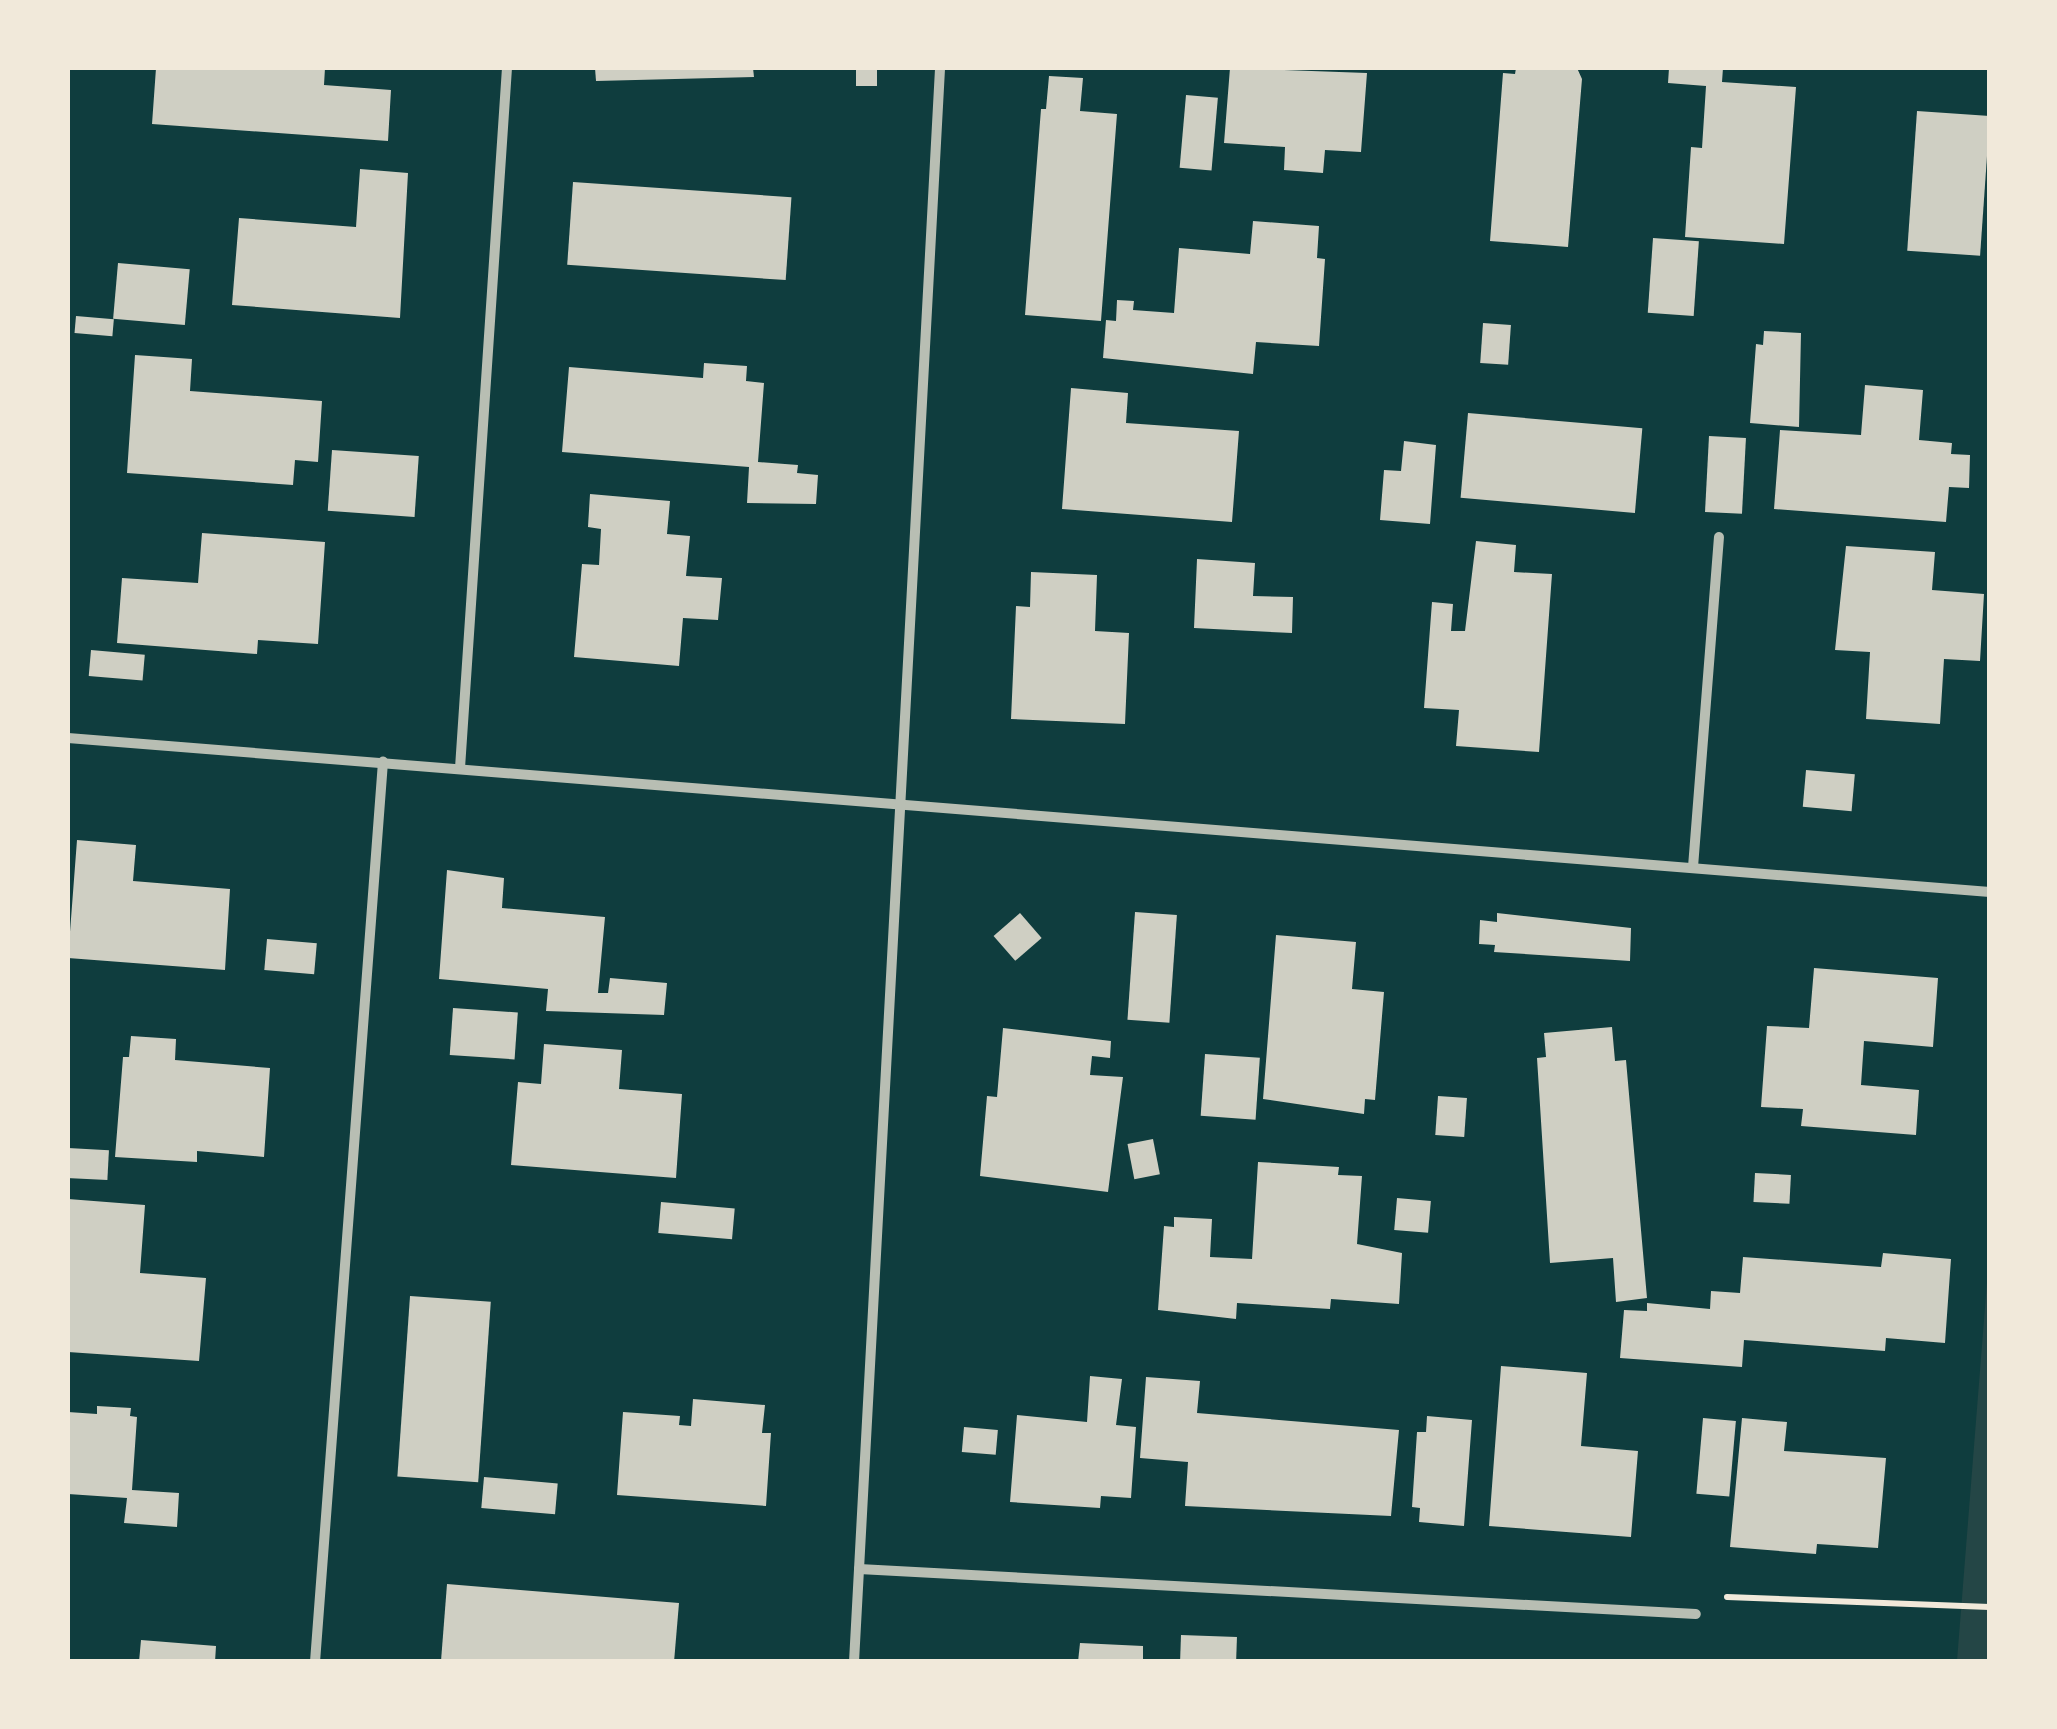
<!DOCTYPE html>
<html>
<head>
<meta charset="utf-8">
<style>
	body { margin:0 }
	#map { position:relative; width:2057px; height:1729px; overflow:hidden; background:#0f3d3e; font-family:"Source Serif 4",serif }
	div>[style] { position:absolute }
	.green>* { inset:0; background:#244646 }
	.building>* { inset:0; background:#cfcfc3; transform-origin:0 0 }
	.path>* { height:6px; margin:-3px; padding:0 3px; transform-origin:3px; border-radius:3px; background:#f1e9da }
	.minor>* { height:10px; margin:-5px; padding:0 5px; transform-origin:5px; border-radius:5px; background:#b8beb3 }
	span { translate:-50% -50%; white-space:nowrap; text-align:center; line-height:1.15; -webkit-text-stroke:10px #f1e9da; paint-order:stroke }
	.frame { position:absolute; inset:0; border:70px solid #f1e9da; pointer-events:none }
</style>
</head>
<body>
<div id="map">
	<div class="green">
		<i style="clip-path:polygon(1989px 1257px,1989px 1661px,1957px 1661px)"></i>
	</div>
	<div class="building">
		<i style="clip-path:polygon(156px 68px,325px 68px,324px 85px,391px 90px,388px 141px,152px 124px)"></i>
		<i style="clip-path:polygon(595px 68px,753px 68px,754px 77px,596px 81px)"></i>
		<i style="left:856px;top:68px;width:21px;height:18px"></i>
		<i style="clip-path:polygon(1230px 68px,1367px 73px,1361px 152px,1325px 150px,1323px 173px,1284px 170px,1285px 147px,1224px 143px)"></i>
		<i style="clip-path:polygon(1516px 68px,1577px 68px,1582px 79px,1568px 247px,1490px 241px,1503px 73px,1515px 74px)"></i>
		<i style="clip-path:polygon(1669px 68px,1723px 68px,1722px 82px,1796px 87px,1784px 244px,1685px 237px,1691px 147px,1702px 148px,1706px 86px,1668px 83px)"></i>
		<i style="clip-path:polygon(1049px 76px,1083px 78px,1080px 111px,1117px 114px,1101px 321px,1025px 315px,1041px 109px,1046px 109px)"></i>
		<i style="left:1186px;top:95px;width:32px;height:73px;rotate:5deg"></i>
		<i style="left:1917px;top:111px;width:73px;height:140px;rotate:4deg"></i>
		<i style="clip-path:polygon(360px 169px,408px 173px,400px 318px,232px 305px,239px 218px,356px 227px)"></i>
		<i style="left:573px;top:182px;width:219px;height:83px;rotate:4deg"></i>
		<i style="clip-path:polygon(1253px 221px,1319px 226px,1317px 258px,1325px 259px,1319px 346px,1256px 342px,1253px 374px,1103px 358px,1106px 320px,1116px 321px,1117px 300px,1134px 301px,1133px 310px,1174px 313px,1179px 248px,1250px 254px)"></i>
		<i style="left:1653px;top:238px;width:46px;height:75px;rotate:4deg"></i>
		<i style="left:118px;top:263px;width:72px;height:56px;rotate:5deg"></i>
		<i style="left:76px;top:316px;width:38px;height:17px;rotate:5deg"></i>
		<i style="left:1483px;top:323px;width:28px;height:40px;rotate:4deg"></i>
		<i style="clip-path:polygon(1764px 331px,1801px 333px,1799px 427px,1750px 423px,1756px 344px,1763px 345px)"></i>
		<i style="clip-path:polygon(135px 355px,192px 359px,190px 391px,322px 401px,318px 462px,295px 460px,293px 485px,127px 473px)"></i>
		<i style="clip-path:polygon(704px 363px,747px 366px,746px 381px,764px 383px,758px 462px,798px 465px,797px 473px,818px 475px,816px 504px,747px 503px,749px 467px,562px 452px,569px 367px,703px 378px)"></i>
		<i style="clip-path:polygon(1865px 385px,1923px 390px,1919px 440px,1952px 443px,1951px 454px,1970px 455px,1969px 488px,1949px 487px,1946px 522px,1774px 509px,1780px 430px,1861px 435px)"></i>
		<i style="clip-path:polygon(1071px 388px,1128px 393px,1126px 423px,1239px 431px,1232px 522px,1062px 509px)"></i>
		<i style="left:1468px;top:413px;width:175px;height:85px;rotate:5deg"></i>
		<i style="left:1709px;top:436px;width:37px;height:76px;rotate:3deg"></i>
		<i style="clip-path:polygon(1404px 441px,1436px 445px,1430px 524px,1380px 520px,1384px 470px,1401px 471px)"></i>
		<i style="left:332px;top:450px;width:87px;height:61px;rotate:4deg"></i>
		<i style="clip-path:polygon(590px 494px,670px 501px,667px 534px,690px 536px,686px 576px,722px 578px,718px 620px,683px 618px,679px 666px,574px 657px,582px 564px,599px 565px,601px 529px,588px 527px)"></i>
		<i style="clip-path:polygon(202px 533px,325px 542px,318px 644px,258px 640px,257px 654px,117px 643px,122px 578px,198px 583px)"></i>
		<i style="clip-path:polygon(1476px 541px,1516px 545px,1514px 572px,1552px 574px,1539px 752px,1456px 746px,1459px 710px,1424px 708px,1432px 602px,1453px 604px,1451px 631px,1465px 631px)"></i>
		<i style="clip-path:polygon(1846px 546px,1935px 552px,1932px 590px,1984px 594px,1980px 661px,1944px 659px,1940px 724px,1866px 719px,1870px 652px,1835px 650px)"></i>
		<i style="clip-path:polygon(1197px 559px,1255px 563px,1253px 596px,1293px 597px,1292px 633px,1194px 628px)"></i>
		<i style="clip-path:polygon(1031px 572px,1097px 575px,1095px 631px,1129px 633px,1125px 724px,1011px 719px,1016px 606px,1030px 607px)"></i>
		<i style="left:91px;top:650px;width:54px;height:26px;rotate:5deg"></i>
		<i style="left:1806px;top:770px;width:49px;height:37px;rotate:5deg"></i>
		<i style="clip-path:polygon(77px 840px,136px 845px,133px 881px,230px 889px,225px 970px,68px 958px)"></i>
		<i style="clip-path:polygon(447px 870px,504px 878px,502px 908px,605px 917px,598px 993px,608px 993px,610px 978px,667px 983px,664px 1015px,546px 1011px,548px 989px,439px 979px)"></i>
		<i style="left:1135px;top:912px;width:42px;height:108px;rotate:4deg"></i>
		<i style="left:1020px;top:913px;width:33px;height:35px;rotate:49deg"></i>
		<i style="clip-path:polygon(1497px 913px,1631px 928px,1630px 961px,1494px 952px,1495px 945px,1479px 944px,1480px 920px,1497px 922px)"></i>
		<i style="clip-path:polygon(1276px 935px,1356px 942px,1352px 989px,1384px 992px,1375px 1100px,1365px 1099px,1364px 1114px,1263px 1099px)"></i>
		<i style="left:267px;top:939px;width:50px;height:31px;rotate:5deg"></i>
		<i style="clip-path:polygon(1814px 968px,1938px 978px,1933px 1047px,1864px 1041px,1861px 1085px,1919px 1090px,1916px 1135px,1801px 1126px,1803px 1109px,1761px 1107px,1767px 1026px,1809px 1028px)"></i>
		<i style="left:453px;top:1008px;width:65px;height:47px;rotate:4deg"></i>
		<i style="clip-path:polygon(1612px 1027px,1615px 1061px,1626px 1060px,1647px 1298px,1616px 1302px,1613px 1258px,1550px 1263px,1537px 1058px,1546px 1057px,1544px 1033px)"></i>
		<i style="clip-path:polygon(1003px 1028px,1111px 1041px,1110px 1058px,1092px 1056px,1090px 1075px,1123px 1077px,1108px 1192px,980px 1176px,987px 1096px,997px 1097px)"></i>
		<i style="clip-path:polygon(131px 1036px,176px 1039px,175px 1060px,270px 1068px,264px 1157px,197px 1151px,197px 1162px,115px 1157px,123px 1057px,129px 1057px)"></i>
		<i style="clip-path:polygon(544px 1044px,622px 1050px,619px 1089px,682px 1094px,676px 1178px,511px 1165px,518px 1082px,541px 1084px)"></i>
		<i style="left:1205px;top:1054px;width:55px;height:62px;rotate:4deg"></i>
		<i style="left:1438px;top:1096px;width:29px;height:39px;rotate:4deg"></i>
		<i style="left:1153px;top:1139px;width:36px;height:26px;rotate:79deg"></i>
		<i style="left:68px;top:1148px;width:41px;height:30px;rotate:3deg"></i>
		<i style="clip-path:polygon(1258px 1162px,1339px 1167px,1338px 1175px,1362px 1176px,1357px 1244px,1402px 1253px,1399px 1304px,1331px 1299px,1330px 1309px,1237px 1303px,1236px 1319px,1158px 1310px,1164px 1226px,1174px 1227px,1174px 1217px,1212px 1219px,1210px 1257px,1252px 1259px)"></i>
		<i style="left:1755px;top:1173px;width:36px;height:29px;rotate:3deg"></i>
		<i style="left:1397px;top:1198px;width:34px;height:32px;rotate:5deg"></i>
		<i style="clip-path:polygon(68px 1199px,145px 1205px,140px 1273px,206px 1278px,199px 1361px,68px 1352px)"></i>
		<i style="left:661px;top:1202px;width:74px;height:31px;rotate:5deg"></i>
		<i style="clip-path:polygon(1883px 1253px,1951px 1259px,1945px 1343px,1886px 1338px,1885px 1351px,1744px 1340px,1742px 1367px,1620px 1358px,1624px 1310px,1647px 1311px,1647px 1303px,1710px 1309px,1711px 1291px,1740px 1293px,1743px 1257px,1881px 1267px)"></i>
		<i style="left:410px;top:1296px;width:81px;height:181px;rotate:4deg"></i>
		<i style="clip-path:polygon(1501px 1366px,1587px 1373px,1581px 1446px,1638px 1451px,1631px 1537px,1489px 1526px)"></i>
		<i style="clip-path:polygon(1090px 1376px,1122px 1379px,1116px 1425px,1136px 1427px,1131px 1498px,1101px 1496px,1100px 1508px,1010px 1502px,1017px 1415px,1087px 1422px)"></i>
		<i style="clip-path:polygon(1146px 1377px,1200px 1381px,1197px 1413px,1399px 1430px,1391px 1516px,1185px 1506px,1188px 1462px,1140px 1458px)"></i>
		<i style="clip-path:polygon(693px 1399px,765px 1405px,762px 1433px,771px 1433px,766px 1506px,617px 1495px,623px 1412px,680px 1416px,679px 1425px,691px 1426px)"></i>
		<i style="clip-path:polygon(97px 1406px,131px 1408px,130px 1416px,137px 1417px,132px 1490px,179px 1493px,177px 1527px,124px 1523px,127px 1498px,68px 1494px,68px 1412px,97px 1414px)"></i>
		<i style="clip-path:polygon(1427px 1416px,1472px 1420px,1464px 1526px,1419px 1522px,1420px 1508px,1412px 1507px,1417px 1432px,1426px 1432px)"></i>
		<i style="left:1703px;top:1418px;width:33px;height:76px;rotate:5deg"></i>
		<i style="clip-path:polygon(1742px 1418px,1787px 1422px,1784px 1451px,1886px 1458px,1878px 1548px,1817px 1544px,1816px 1554px,1730px 1547px)"></i>
		<i style="left:964px;top:1427px;width:34px;height:25px;rotate:5deg"></i>
		<i style="left:484px;top:1477px;width:74px;height:31px;rotate:5deg"></i>
		<i style="clip-path:polygon(447px 1584px,679px 1603px,674px 1662px,441px 1661px)"></i>
		<i style="left:1181px;top:1635px;width:56px;height:27px;rotate:2deg"></i>
		<i style="clip-path:polygon(141px 1640px,216px 1646px,215px 1662px,139px 1662px)"></i>
		<i style="clip-path:polygon(1080px 1643px,1143px 1646px,1143px 1662px,1078px 1662px)"></i>
	</div>
	<div class="path">
		<i style="left:1727px;top:1597px;width:263px;rotate:2.2deg"></i>
	</div>
	<div class="minor">
		<i style="left:68px;top:738px;width:1928px;rotate:4.58deg"></i>
		<i style="left:460px;top:768px;width:702px;rotate:-86.16deg"></i>
		<i style="left:1693px;top:867px;width:331px;rotate:-85.5deg"></i>
		<i style="left:859px;top:1569px;width:838px;rotate:3.08deg"></i>
		<i style="left:315px;top:1662px;width:903px;rotate:-85.68deg"></i>
		<i style="left:854px;top:1662px;width:1596px;rotate:-86.91deg"></i>
	</div>
	<div class="frame"></div>
</div>
</body>
</html>
